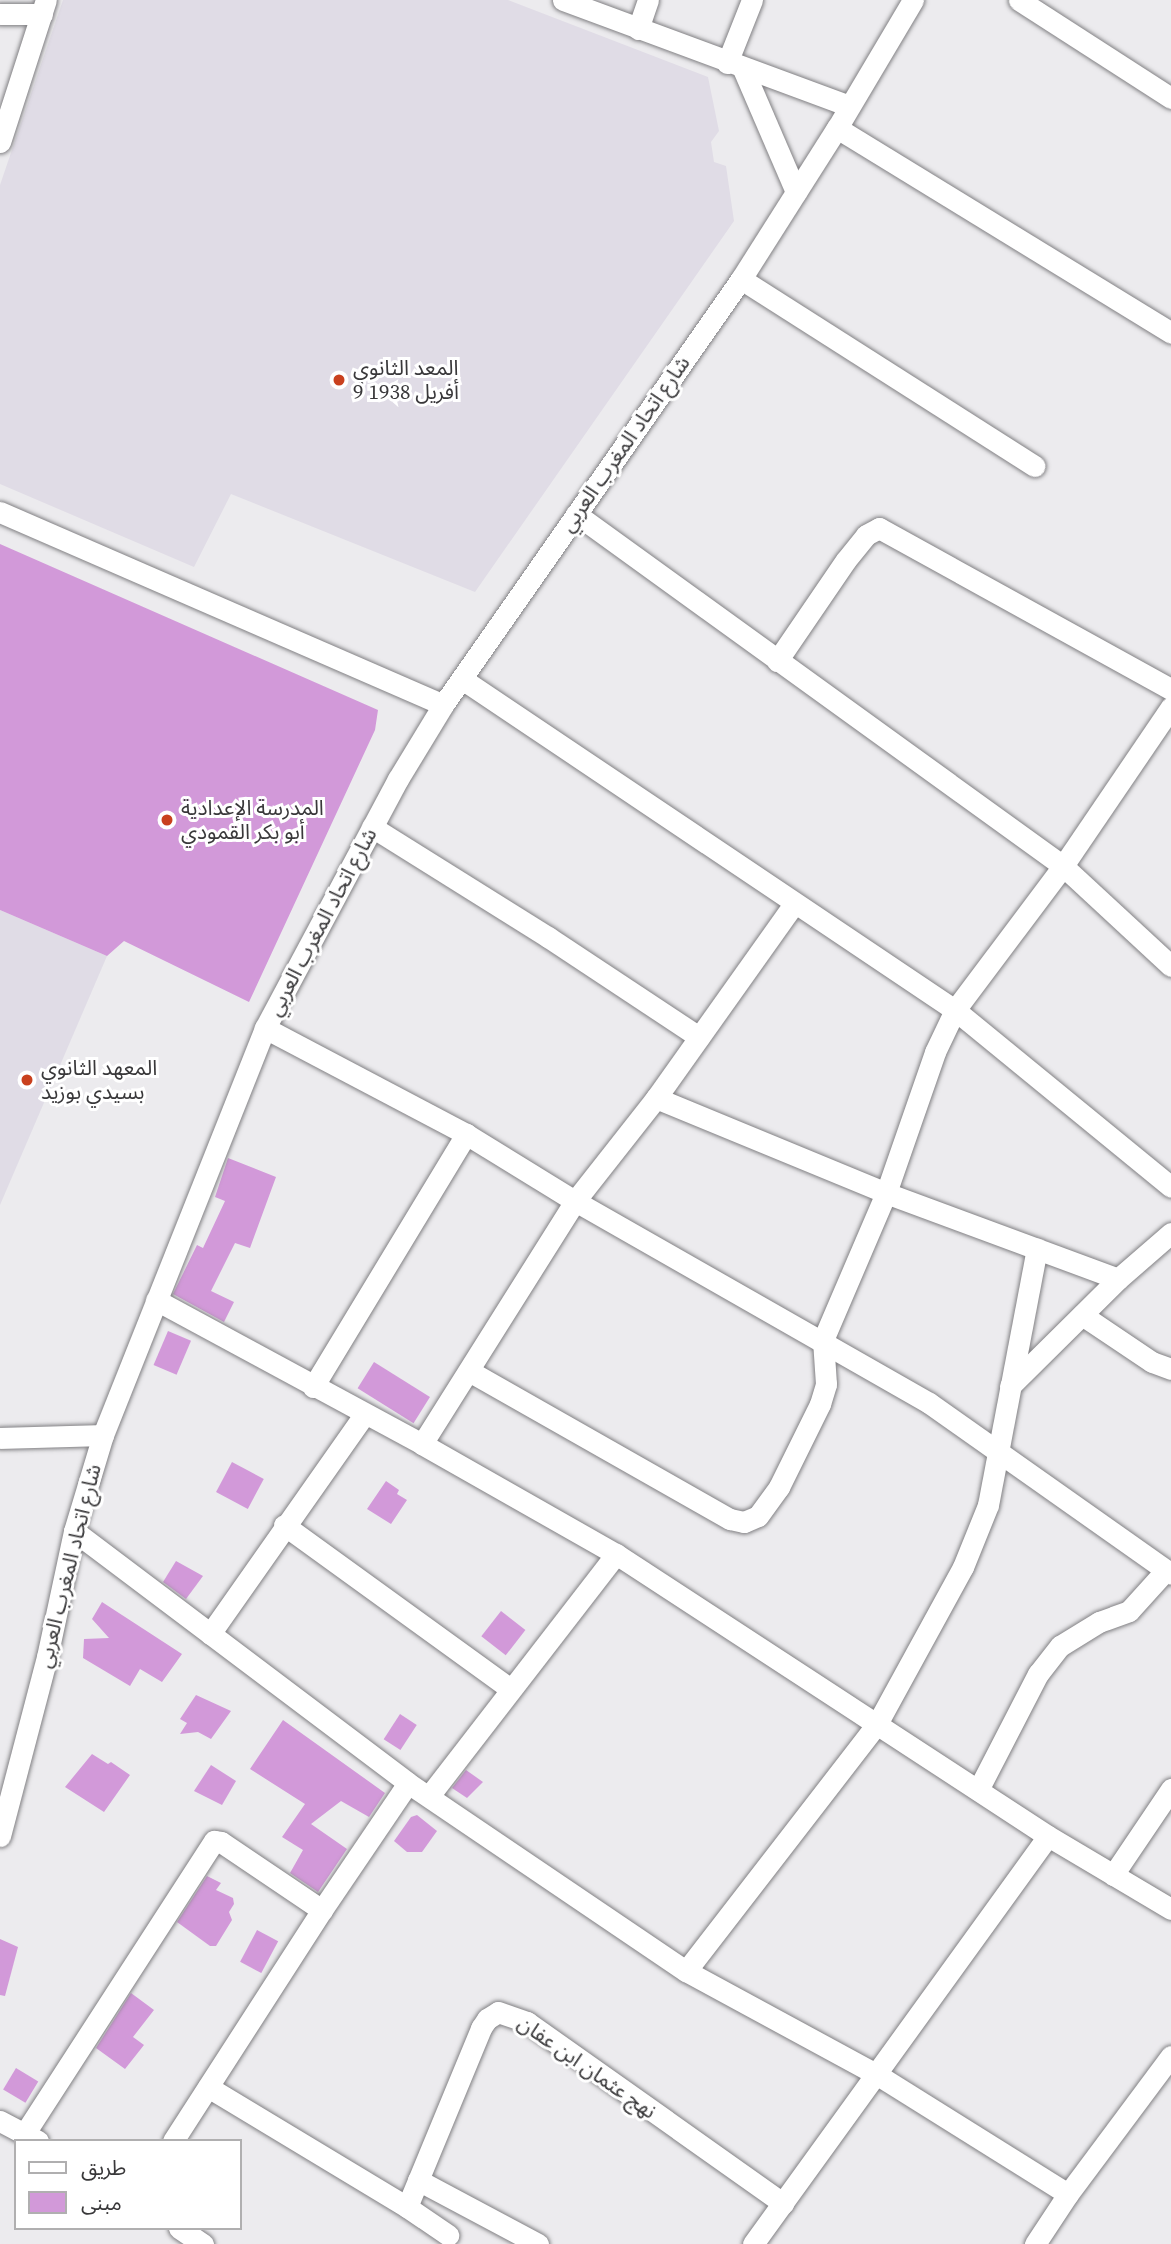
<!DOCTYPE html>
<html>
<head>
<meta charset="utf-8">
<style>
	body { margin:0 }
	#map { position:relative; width:1171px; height:2244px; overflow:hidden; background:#ecebee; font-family:"Source Serif 4","Noto Sans Arabic",serif }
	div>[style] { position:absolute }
	.built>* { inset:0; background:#e0dce6 }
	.building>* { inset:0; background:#d299d9; transform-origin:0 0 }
	.roads { filter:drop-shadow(0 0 2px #818083) drop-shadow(0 0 2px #818083) }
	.street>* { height:21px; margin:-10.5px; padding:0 10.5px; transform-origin:10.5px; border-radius:10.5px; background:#fff }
	.dots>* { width:19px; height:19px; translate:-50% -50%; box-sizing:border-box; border:4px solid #fff; border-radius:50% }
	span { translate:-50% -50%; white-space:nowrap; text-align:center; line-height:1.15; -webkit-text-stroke:6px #fff; paint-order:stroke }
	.poi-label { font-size:21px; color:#39383a }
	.left { translate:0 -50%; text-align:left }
	.street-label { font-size:21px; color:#39383a }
	.legend { position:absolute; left:14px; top:2139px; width:228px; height:91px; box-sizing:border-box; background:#fff; border:2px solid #b0afb0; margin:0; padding:9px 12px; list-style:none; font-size:21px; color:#39383a }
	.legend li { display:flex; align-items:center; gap:14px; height:35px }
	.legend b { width:35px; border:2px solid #b0afb0 }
</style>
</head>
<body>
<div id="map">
	<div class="built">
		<i style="clip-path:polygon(63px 0,508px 0,708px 77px,719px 131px,711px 142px,714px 162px,726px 166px,734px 221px,475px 592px,231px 494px,194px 567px,0 484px,0 185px)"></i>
		<i style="clip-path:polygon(0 910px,107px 956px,0 1205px)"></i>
	</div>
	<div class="building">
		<i style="clip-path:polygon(0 544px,378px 710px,375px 730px,249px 1002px,124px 941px,107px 956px,0 910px)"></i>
		<i style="clip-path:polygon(228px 1158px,276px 1177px,250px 1248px,235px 1243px,211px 1291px,234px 1302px,224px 1322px,173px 1294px,197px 1245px,203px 1248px,225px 1201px,215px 1197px)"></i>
		<i style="left:168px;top:1331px;width:25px;height:37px;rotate:23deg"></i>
		<i style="left:374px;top:1362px;width:66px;height:31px;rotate:32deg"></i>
		<i style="left:232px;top:1462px;width:36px;height:34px;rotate:28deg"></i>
		<i style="clip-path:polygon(386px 1481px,399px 1490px,397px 1494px,407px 1500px,391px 1524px,367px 1509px)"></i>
		<i style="clip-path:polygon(176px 1561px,203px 1576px,186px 1599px,163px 1582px)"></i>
		<i style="clip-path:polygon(102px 1602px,182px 1654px,162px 1682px,140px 1669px,130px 1686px,83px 1658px,84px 1639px,109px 1638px,92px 1619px)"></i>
		<i style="left:501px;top:1611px;width:31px;height:32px;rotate:38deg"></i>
		<i style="clip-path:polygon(196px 1695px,231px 1711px,211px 1739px,198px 1732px,180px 1734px,187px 1723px,180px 1719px)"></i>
		<i style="left:400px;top:1714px;width:20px;height:30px;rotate:33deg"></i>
		<i style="clip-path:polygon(283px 1720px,385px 1793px,369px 1817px,341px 1801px,311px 1824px,347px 1849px,318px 1892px,290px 1873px,303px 1850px,282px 1837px,305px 1804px,250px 1769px)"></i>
		<i style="clip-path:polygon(92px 1754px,108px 1764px,111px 1762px,130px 1775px,104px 1812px,65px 1787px)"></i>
		<i style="clip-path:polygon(211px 1765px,236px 1781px,222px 1805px,194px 1791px)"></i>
		<i style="clip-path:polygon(466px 1770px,483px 1782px,467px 1798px,452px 1788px)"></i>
		<i style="clip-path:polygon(417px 1815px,437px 1831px,422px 1852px,407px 1852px,394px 1841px,411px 1817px)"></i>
		<i style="clip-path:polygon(207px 1876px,221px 1883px,216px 1890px,233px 1898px,234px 1904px,229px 1912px,232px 1920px,216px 1946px,210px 1946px,177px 1922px)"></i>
		<i style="left:257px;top:1930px;width:24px;height:36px;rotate:28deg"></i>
		<i style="clip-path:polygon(0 1939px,18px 1947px,5px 1996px,0 1995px)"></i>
		<i style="clip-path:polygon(131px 1993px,154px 2010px,133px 2037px,144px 2045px,125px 2069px,96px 2048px)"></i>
		<i style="left:16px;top:2068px;width:26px;height:25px;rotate:31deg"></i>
	</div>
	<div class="roads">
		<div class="street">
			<i style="left:563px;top:0;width:305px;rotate:20.3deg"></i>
			<i style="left:1019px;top:0;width:181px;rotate:32.8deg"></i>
			<i style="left:0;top:14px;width:42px"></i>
			<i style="left:638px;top:29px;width:31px;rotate:-71deg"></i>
			<i style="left:727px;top:63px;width:68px;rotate:-68.4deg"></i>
			<i style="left:743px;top:69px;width:134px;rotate:66.7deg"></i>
			<i style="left:837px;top:128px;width:392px;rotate:31.5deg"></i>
			<i style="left:0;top:142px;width:149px;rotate:-72.1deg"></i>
			<i style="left:741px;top:279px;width:348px;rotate:32.5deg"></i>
			<i style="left:0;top:512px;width:483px;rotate:23.5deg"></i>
			<i style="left:576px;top:514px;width:601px;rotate:35.86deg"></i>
			<i style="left:1063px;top:866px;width:147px;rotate:42.8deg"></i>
			<i style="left:777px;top:661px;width:122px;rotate:-55.7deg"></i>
			<i style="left:846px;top:560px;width:32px;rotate:-51deg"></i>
			<i style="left:866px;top:535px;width:15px;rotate:-28deg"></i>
			<i style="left:879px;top:528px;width:333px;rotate:28.9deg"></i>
			<i style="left:462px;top:679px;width:594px;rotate:33.88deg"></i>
			<i style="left:955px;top:1010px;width:279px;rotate:39.3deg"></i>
			<i style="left:372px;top:827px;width:208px;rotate:32deg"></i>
			<i style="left:548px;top:937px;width:181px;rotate:33.5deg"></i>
			<i style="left:265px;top:1028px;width:227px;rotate:27.8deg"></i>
			<i style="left:466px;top:1134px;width:128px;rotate:31.6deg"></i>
			<i style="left:575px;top:1201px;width:408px;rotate:29.7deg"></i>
			<i style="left:929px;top:1403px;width:296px;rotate:35.2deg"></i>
			<i style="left:656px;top:1098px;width:249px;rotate:22.4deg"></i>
			<i style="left:886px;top:1193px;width:247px;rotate:20.3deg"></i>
			<i style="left:156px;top:1300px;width:302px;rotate:28.4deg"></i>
			<i style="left:422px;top:1444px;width:223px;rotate:29.6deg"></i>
			<i style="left:616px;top:1554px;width:516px;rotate:33.14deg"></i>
			<i style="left:1048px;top:1836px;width:143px;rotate:30.7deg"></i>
			<i style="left:1082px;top:1315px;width:84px;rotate:33.9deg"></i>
			<i style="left:1152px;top:1362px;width:20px;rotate:20deg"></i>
			<i style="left:469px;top:1371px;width:300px;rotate:29.6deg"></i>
			<i style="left:730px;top:1519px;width:14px;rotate:12deg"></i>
			<i style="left:744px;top:1522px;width:15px;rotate:-23deg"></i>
			<i style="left:758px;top:1516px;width:36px;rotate:-54deg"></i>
			<i style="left:779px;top:1487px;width:93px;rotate:-63.7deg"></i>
			<i style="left:820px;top:1404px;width:21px;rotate:-73deg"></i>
			<i style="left:826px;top:1384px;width:44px;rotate:-93.9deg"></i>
			<i style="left:823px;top:1340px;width:160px;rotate:-66.8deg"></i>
			<i style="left:886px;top:1193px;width:149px;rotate:-70.8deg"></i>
			<i style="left:935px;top:1052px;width:47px;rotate:-64.5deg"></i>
			<i style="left:955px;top:1010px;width:180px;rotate:-53.1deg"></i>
			<i style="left:1063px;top:866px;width:192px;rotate:-55.8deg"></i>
			<i style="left:1010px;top:1386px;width:152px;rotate:-44.7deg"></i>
			<i style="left:1118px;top:1279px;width:70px;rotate:-41deg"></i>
			<i style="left:313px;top:1387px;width:296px;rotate:-58.8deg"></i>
			<i style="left:0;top:1438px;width:103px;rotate:-1.7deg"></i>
			<i style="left:422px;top:1444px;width:287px;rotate:-57.8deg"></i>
			<i style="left:575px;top:1201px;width:131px;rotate:-51.8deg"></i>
			<i style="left:656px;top:1098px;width:237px;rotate:-54.6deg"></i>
			<i style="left:284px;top:1525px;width:278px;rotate:35.9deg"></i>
			<i style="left:74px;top:1531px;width:418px;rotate:37deg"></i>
			<i style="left:408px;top:1783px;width:336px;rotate:34.1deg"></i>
			<i style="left:686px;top:1971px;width:216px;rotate:28.5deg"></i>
			<i style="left:876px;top:2074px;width:226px;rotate:32deg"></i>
			<i style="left:210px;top:1634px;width:268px;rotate:-54.9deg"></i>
			<i style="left:978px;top:1790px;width:131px;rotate:-62.7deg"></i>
			<i style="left:1038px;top:1674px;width:36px;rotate:-52deg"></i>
			<i style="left:1060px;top:1646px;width:46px;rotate:-31.6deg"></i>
			<i style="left:1099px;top:1622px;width:32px;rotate:-20deg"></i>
			<i style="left:1129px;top:1611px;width:55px;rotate:-47.9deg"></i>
			<i style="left:429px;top:1796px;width:306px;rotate:-52.3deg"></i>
			<i style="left:0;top:1836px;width:185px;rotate:-75.3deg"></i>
			<i style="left:47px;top:1657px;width:129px;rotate:-77.9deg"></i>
			<i style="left:74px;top:1531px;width:100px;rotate:-73.2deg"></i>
			<i style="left:103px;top:1435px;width:438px;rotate:-68.3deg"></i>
			<i style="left:265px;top:1028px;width:282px;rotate:-61.9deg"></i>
			<i style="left:398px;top:779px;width:87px;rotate:-58.7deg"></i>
			<i style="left:443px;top:705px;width:520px;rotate:-55.03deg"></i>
			<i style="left:741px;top:279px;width:179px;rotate:-57.6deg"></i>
			<i style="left:837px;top:128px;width:149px;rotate:-59.3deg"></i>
			<i style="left:1113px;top:1875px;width:104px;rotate:-56deg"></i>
			<i style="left:686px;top:1971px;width:312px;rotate:-52.3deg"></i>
			<i style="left:877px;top:1724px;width:179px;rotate:-61.3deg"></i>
			<i style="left:963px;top:1567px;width:67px;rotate:-68deg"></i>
			<i style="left:988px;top:1505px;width:261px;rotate:-79.2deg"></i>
			<i style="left:208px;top:2087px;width:232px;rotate:31.1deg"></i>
			<i style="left:407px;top:2207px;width:50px;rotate:34.3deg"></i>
			<i style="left:0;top:2121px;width:43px;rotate:27.8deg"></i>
			<i style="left:25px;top:2133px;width:348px;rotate:-57.1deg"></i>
			<i style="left:214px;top:1841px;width:7px;rotate:8deg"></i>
			<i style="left:221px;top:1842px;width:122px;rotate:34deg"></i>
			<i style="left:173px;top:2141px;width:275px;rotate:-57.2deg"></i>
			<i style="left:322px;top:1910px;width:153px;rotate:-55.9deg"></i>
			<i style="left:418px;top:2180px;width:136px;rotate:28.1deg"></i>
			<i style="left:407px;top:2207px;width:194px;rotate:-67.5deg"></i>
			<i style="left:481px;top:2028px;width:11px;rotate:-56deg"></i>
			<i style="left:487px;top:2019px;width:13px;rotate:-32deg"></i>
			<i style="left:498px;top:2012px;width:31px;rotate:19deg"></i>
			<i style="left:527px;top:2022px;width:314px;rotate:35.3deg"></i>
			<i style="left:179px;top:2228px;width:29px;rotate:34deg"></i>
			<i style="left:753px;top:2244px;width:503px;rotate:-54.13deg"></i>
			<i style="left:1035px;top:2244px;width:60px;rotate:-56.6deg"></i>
			<i style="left:1068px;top:2194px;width:172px;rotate:-53.3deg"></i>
		</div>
	</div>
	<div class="dots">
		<i style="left:339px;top:380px;background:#c9401e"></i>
		<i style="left:167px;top:820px;background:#c9401e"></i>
		<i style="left:27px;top:1080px;background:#c9401e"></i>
	</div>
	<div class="poi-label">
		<span class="left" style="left:353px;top:380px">المعد الثانوي<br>9 أفريل 1938</span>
		<span class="left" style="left:181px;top:820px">المدرسة الإعدادية<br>أبو بكر القمودي</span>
		<span class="left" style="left:41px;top:1080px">المعهد الثانوي<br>بسيدي بوزيد</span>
	</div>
	<div class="street-label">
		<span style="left:625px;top:444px;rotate:-55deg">شارع اتحاد المغرب العربي</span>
		<span style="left:322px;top:922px;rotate:-62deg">شارع اتحاد المغرب العربي</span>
		<span style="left:69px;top:1566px;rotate:-76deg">شارع اتحاد المغرب العربي</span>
		<span style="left:587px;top:2067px;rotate:35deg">نهج عثمان ابن عفان</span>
	</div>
	<ul class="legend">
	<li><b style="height:9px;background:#fff"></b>طريق</li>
	<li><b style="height:19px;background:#d299d9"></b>مبنى</li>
	</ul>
</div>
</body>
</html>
